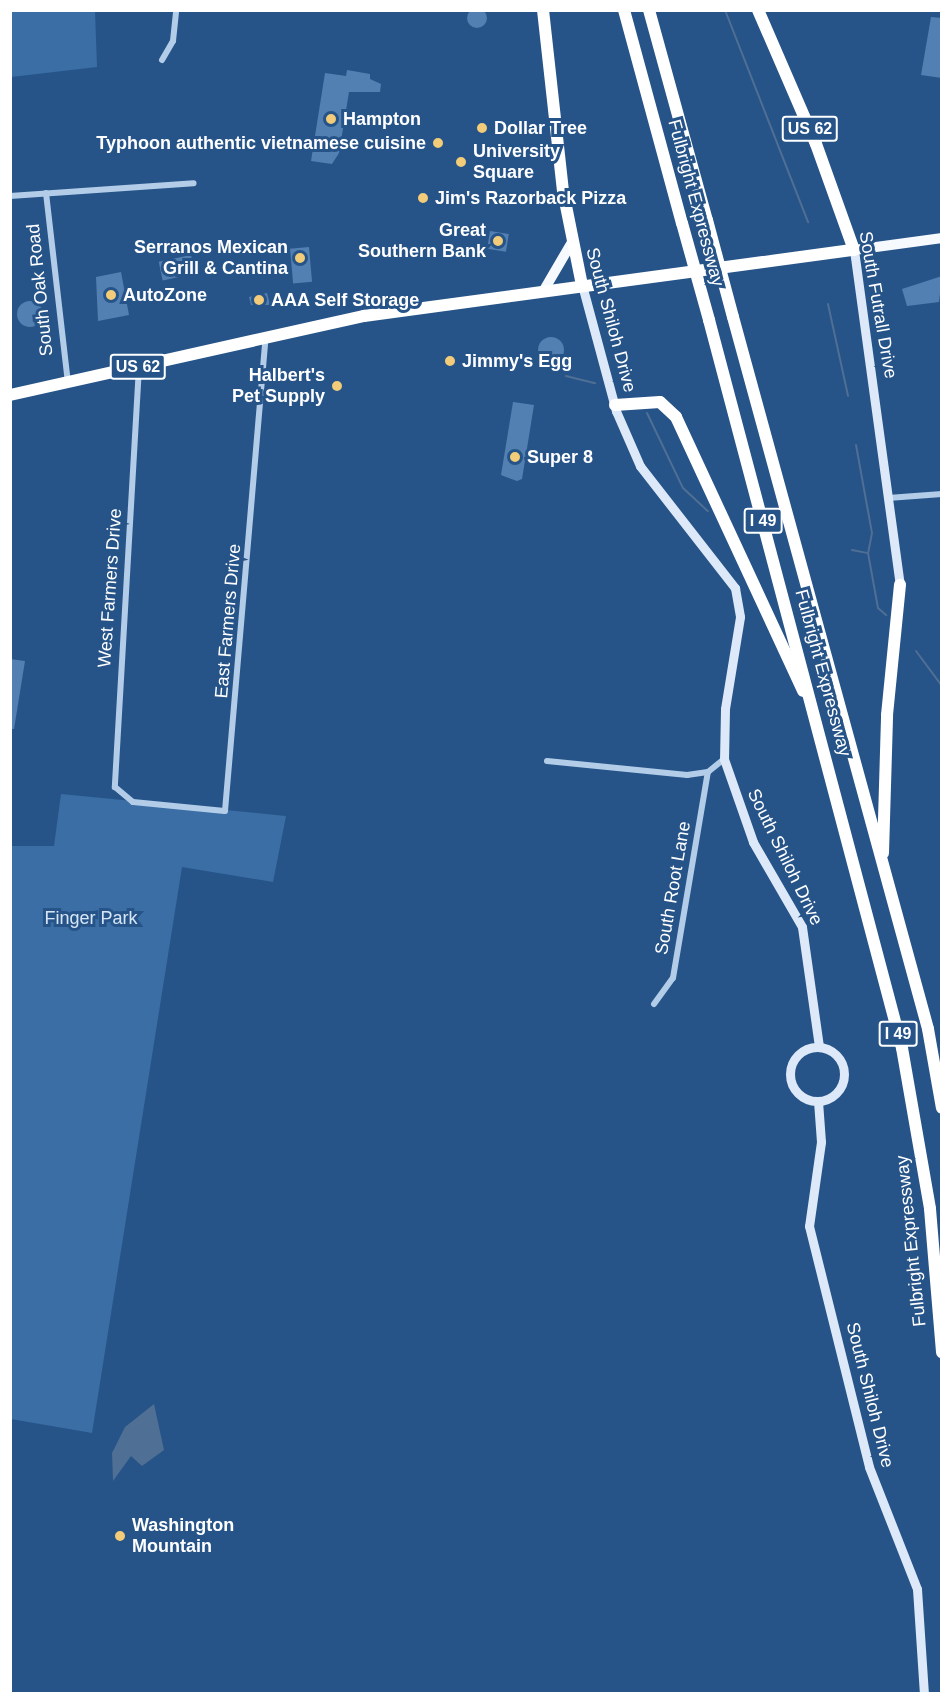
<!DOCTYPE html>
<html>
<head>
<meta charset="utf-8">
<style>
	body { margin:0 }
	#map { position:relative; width:952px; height:1704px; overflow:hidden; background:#265488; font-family:Arial,sans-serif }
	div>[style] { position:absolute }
	.green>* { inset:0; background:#3b6ea5 }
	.water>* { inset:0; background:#4f6f94 }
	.stream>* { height:2px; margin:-1px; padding:0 1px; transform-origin:1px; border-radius:1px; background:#4f6f94 }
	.building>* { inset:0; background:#5380b2; transform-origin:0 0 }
	.round { border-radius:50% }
	.street>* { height:6px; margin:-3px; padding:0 3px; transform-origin:3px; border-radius:3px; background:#b3cde9 }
	.secondary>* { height:9px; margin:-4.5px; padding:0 4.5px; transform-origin:4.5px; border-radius:4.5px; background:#dde9f8 }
	.secondary>.ring { margin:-4.5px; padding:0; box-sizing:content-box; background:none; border:9px solid #dde9f8; border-radius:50% }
	.primary>* { height:10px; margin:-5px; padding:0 5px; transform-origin:5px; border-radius:5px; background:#f6f9fe }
	.highway>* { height:12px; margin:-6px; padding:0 6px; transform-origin:6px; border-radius:6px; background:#fff }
	.highway-bridge>* { height:12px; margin:-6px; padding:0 6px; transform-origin:6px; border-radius:6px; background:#fff }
	.dots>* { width:16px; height:16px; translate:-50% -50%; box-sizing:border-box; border:3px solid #265488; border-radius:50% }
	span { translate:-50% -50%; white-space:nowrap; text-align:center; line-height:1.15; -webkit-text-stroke:6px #265488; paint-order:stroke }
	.shield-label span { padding:2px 4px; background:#265488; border:2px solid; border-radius:4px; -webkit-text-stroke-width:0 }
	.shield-label { font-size:16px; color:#fff; font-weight:700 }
	.poi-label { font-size:18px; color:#fff; font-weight:700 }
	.left { translate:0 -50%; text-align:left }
	.right { translate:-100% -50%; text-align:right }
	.street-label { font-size:18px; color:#fff }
	.park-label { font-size:18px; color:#d7e6f7 }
	.frame { position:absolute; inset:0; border:12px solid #fff; pointer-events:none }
</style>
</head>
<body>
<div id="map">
	<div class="green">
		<i style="clip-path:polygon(10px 11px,95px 11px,97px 67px,11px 77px)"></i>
		<i style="clip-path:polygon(61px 794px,286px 816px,273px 882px,182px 867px,92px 1433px,11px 1419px,10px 846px,54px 846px)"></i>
	</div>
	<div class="water">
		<i style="clip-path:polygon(154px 1404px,164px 1450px,142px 1466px,131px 1456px,113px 1481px,112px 1453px,125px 1427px)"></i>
	</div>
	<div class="stream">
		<i style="left:725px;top:10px;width:228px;rotate:68.6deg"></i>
		<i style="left:828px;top:304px;width:94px;rotate:77.7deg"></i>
		<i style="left:566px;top:376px;width:30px;rotate:14deg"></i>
		<i style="left:647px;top:413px;width:83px;rotate:64.4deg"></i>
		<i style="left:683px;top:488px;width:34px;rotate:43deg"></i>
		<i style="left:856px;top:445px;width:89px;rotate:79.7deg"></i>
		<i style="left:872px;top:533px;width:20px;rotate:101deg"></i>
		<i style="left:868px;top:553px;width:56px;rotate:79.7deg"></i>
		<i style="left:878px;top:608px;width:11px;rotate:41deg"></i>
		<i style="left:852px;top:550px;width:15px;rotate:11deg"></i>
		<i style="left:916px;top:651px;width:44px;rotate:53.4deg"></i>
	</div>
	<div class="building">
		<i class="round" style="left:467px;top:8px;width:20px;height:20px"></i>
		<i style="clip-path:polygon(931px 17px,942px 18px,942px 78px,921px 75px)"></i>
		<i style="clip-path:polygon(347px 70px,370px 74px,370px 79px,381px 84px,380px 92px,349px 92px,339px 153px,332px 164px,311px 161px,325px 73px,346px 76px)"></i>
		<i style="left:490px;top:231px;width:19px;height:18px;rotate:9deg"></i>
		<i style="left:309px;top:247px;width:35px;height:19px;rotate:85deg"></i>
		<i style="left:191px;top:255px;width:19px;height:33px;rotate:78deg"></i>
		<i style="clip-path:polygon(121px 272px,129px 315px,98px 321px,96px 277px)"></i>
		<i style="clip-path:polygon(942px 276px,939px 302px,907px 306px,902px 289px)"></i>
		<i style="clip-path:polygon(267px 293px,270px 305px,251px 305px,249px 297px)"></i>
		<i class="round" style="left:17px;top:301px;width:26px;height:26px"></i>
		<i class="round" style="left:538px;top:337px;width:26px;height:26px"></i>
		<i style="clip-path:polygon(513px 402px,534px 405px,522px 479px,517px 481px,501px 475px)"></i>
		<i style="clip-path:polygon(10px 659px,25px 661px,14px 729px,10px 729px)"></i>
	</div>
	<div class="street">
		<i style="left:162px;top:60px;width:22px;rotate:-60deg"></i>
		<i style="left:173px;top:41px;width:31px;rotate:-84deg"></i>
		<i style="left:46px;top:193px;width:191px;rotate:83.4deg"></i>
		<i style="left:10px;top:196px;width:184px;rotate:-4deg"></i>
		<i style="left:139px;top:367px;width:421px;rotate:93.3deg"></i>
		<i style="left:115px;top:787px;width:23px;rotate:40deg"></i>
		<i style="left:133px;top:802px;width:92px;rotate:5.6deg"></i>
		<i style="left:225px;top:811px;width:473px;rotate:-85.1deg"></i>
		<i style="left:888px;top:498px;width:54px;rotate:-4.2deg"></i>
		<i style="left:547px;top:761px;width:141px;rotate:5.7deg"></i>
		<i style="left:687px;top:775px;width:21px;rotate:-8deg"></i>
		<i style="left:708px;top:772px;width:21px;rotate:-39deg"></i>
		<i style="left:654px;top:1004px;width:32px;rotate:-54deg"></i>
		<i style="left:673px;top:978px;width:209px;rotate:-80.4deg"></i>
	</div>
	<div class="secondary">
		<i style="left:854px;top:250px;width:338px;rotate:82.2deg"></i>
		<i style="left:582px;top:285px;width:131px;rotate:74.9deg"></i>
		<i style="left:616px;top:411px;width:60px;rotate:66.4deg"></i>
		<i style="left:640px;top:466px;width:155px;rotate:52.1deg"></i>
		<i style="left:735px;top:588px;width:29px;rotate:80deg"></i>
		<i style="left:740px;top:617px;width:93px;rotate:99.3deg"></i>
		<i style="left:725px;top:709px;width:50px;rotate:91.1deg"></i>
		<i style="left:724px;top:759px;width:88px;rotate:70.7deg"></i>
		<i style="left:753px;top:842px;width:98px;rotate:60deg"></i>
		<i style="left:802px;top:927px;width:121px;rotate:81.9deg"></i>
		<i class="ring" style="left:790px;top:1047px;width:45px;height:45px"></i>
		<i style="left:818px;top:1101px;width:41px;rotate:85.8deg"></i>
		<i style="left:821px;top:1142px;width:85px;rotate:98.1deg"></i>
		<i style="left:809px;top:1226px;width:248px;rotate:76deg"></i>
		<i style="left:869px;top:1467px;width:131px;rotate:68.5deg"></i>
		<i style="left:917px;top:1589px;width:105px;rotate:86.2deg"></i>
	</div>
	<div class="primary">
		<i style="left:854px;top:250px;width:89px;rotate:-7.8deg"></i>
		<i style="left:544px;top:290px;width:56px;rotate:-59.7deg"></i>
	</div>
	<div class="highway">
		<i style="left:543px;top:10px;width:182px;rotate:83.7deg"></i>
		<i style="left:563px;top:191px;width:96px;rotate:78.6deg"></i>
		<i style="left:624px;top:10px;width:221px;rotate:74.8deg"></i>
		<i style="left:649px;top:10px;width:218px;rotate:74.6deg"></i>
		<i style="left:733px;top:317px;width:738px;rotate:74.68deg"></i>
		<i style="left:928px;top:1029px;width:80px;rotate:80deg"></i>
		<i style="left:709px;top:320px;width:753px;rotate:75.15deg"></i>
		<i style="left:902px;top:1048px;width:163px;rotate:80.1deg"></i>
		<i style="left:930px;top:1209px;width:144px;rotate:85.2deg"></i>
		<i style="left:10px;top:395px;width:363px;rotate:-12.6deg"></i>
		<i style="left:364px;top:316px;width:494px;rotate:-7.7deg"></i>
		<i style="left:854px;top:250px;width:113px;rotate:-109.7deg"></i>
		<i style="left:816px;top:144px;width:146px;rotate:-113.4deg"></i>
		<i style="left:615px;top:405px;width:45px;rotate:-3.8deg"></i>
		<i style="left:660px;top:402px;width:22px;rotate:43deg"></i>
		<i style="left:676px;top:417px;width:302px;rotate:65.1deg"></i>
		<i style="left:883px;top:853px;width:138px;rotate:-88.3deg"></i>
		<i style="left:887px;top:715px;width:131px;rotate:-84.3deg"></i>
	</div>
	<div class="highway-bridge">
		<i style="left:707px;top:220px;width:100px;rotate:75deg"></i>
		<i style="left:682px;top:223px;width:101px;rotate:74.4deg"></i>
	</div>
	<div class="dots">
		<i style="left:331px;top:119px;background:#f2cc78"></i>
		<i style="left:482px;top:128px;background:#f2cc78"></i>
		<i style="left:438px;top:143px;background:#f2cc78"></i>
		<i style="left:461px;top:162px;background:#f2cc78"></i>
		<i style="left:423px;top:198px;background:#f2cc78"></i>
		<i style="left:498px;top:241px;background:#f2cc78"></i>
		<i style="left:300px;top:258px;background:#f2cc78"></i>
		<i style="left:111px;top:295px;background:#f2cc78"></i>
		<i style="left:259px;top:300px;background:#f2cc78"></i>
		<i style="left:450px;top:361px;background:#f2cc78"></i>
		<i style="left:337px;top:386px;background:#f2cc78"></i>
		<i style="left:515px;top:457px;background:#f2cc78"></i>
		<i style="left:120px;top:1536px;background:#f2cc78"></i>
	</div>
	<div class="shield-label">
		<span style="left:810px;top:129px">US 62</span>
		<span style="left:138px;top:367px">US 62</span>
		<span style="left:763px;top:521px">I 49</span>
		<span style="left:898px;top:1034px">I 49</span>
	</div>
	<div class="poi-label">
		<span class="left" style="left:343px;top:119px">Hampton</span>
		<span class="left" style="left:494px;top:128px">Dollar Tree</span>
		<span class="right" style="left:426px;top:143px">Typhoon authentic vietnamese cuisine</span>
		<span class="left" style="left:473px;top:162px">University<br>Square</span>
		<span class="left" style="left:435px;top:198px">Jim's Razorback Pizza</span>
		<span class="right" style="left:486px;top:241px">Great<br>Southern Bank</span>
		<span class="right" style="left:288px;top:258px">Serranos Mexican<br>Grill &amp; Cantina</span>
		<span class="left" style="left:123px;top:295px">AutoZone</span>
		<span class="left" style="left:271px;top:300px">AAA Self Storage</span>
		<span class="left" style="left:462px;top:361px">Jimmy's Egg</span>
		<span class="right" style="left:325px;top:386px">Halbert's<br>Pet Supply</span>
		<span class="left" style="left:527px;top:457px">Super 8</span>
		<span class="left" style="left:132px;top:1536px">Washington<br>Mountain</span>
	</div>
	<div class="street-label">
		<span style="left:696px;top:203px;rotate:75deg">Fulbright Expressway</span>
		<span style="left:40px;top:290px;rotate:-96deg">South Oak Road</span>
		<span style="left:878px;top:305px;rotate:80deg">South Futrall Drive</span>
		<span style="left:611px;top:320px;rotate:75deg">South Shiloh Drive</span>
		<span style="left:110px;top:588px;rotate:-86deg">West Farmers Drive</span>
		<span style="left:228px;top:621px;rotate:-85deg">East Farmers Drive</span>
		<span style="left:823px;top:673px;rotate:75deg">Fulbright Expressway</span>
		<span style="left:785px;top:857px;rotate:64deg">South Shiloh Drive</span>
		<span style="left:673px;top:888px;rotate:-80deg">South Root Lane</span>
		<span style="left:911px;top:1241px;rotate:-96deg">Fulbright Expressway</span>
		<span style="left:870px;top:1395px;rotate:76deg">South Shiloh Drive</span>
	</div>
	<div class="park-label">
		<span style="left:91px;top:918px">Finger Park</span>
	</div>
	<div class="frame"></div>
</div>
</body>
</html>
